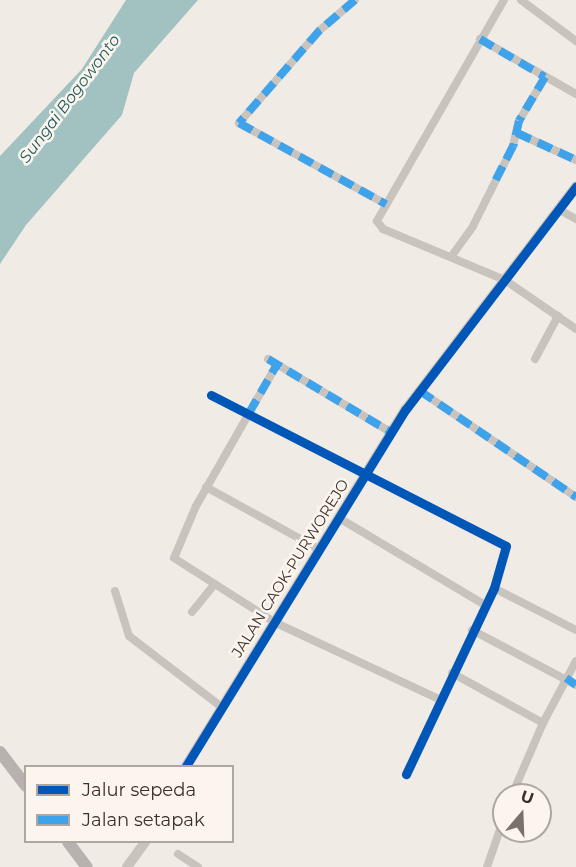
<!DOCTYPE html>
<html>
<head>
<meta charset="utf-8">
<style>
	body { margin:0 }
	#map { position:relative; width:576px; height:867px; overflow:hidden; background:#f0ebe5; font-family:Montserrat,sans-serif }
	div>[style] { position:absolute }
	.water>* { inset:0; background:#a1c2c1 }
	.minor>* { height:8px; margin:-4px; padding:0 4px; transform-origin:4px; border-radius:4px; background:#c9c3be }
	.tertiary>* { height:10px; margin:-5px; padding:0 5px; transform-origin:5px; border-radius:5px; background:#c9c3be }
	.primary>* { height:12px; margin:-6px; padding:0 6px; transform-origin:6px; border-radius:6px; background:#b8b1ad }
	.quiet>* { height:8px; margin-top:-4px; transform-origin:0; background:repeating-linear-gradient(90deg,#3fa3eb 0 15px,transparent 0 23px) }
	.cycleway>* { height:9px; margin:-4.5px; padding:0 4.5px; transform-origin:4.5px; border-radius:4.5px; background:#0057b8 }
	span { translate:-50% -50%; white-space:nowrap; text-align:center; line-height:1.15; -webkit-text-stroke:5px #fbf5ee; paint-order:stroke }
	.street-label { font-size:15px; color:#3b302b }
	.water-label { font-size:16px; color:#1f5a5e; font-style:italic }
	.legend { position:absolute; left:24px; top:765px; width:210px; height:78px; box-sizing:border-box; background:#fbf5ee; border:2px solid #aea6a0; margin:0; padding:8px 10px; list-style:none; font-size:18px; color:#3b302b }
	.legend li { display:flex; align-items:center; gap:12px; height:30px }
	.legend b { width:30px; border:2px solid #aea6a0 }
	.north { position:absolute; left:492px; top:783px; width:60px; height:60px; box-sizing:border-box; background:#fbf5ee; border:2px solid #aea6a0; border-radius:50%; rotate:19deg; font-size:16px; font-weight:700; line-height:24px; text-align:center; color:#3b302b }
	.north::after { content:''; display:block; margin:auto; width:21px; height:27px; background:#7a716c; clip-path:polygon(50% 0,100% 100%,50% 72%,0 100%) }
</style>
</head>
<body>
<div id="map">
	<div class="water">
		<i style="clip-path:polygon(126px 0,198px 0,134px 73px,122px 115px,26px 225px,0 264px,0 156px,82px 69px)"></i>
	</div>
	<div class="minor">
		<i style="left:355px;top:0;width:48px;rotate:139.3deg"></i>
		<i style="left:319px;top:31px;width:122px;rotate:131deg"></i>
		<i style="left:239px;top:123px;width:168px;rotate:28.9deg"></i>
		<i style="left:504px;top:0;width:255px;rotate:119.9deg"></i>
		<i style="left:377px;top:221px;width:10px;rotate:53deg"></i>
		<i style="left:383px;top:229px;width:132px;rotate:22.7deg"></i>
		<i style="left:505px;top:280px;width:86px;rotate:34.6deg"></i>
		<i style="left:521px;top:0;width:69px;rotate:36.7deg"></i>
		<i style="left:480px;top:39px;width:111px;rotate:29.8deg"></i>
		<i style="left:517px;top:133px;width:65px;rotate:24.6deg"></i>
		<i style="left:558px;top:209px;width:21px;rotate:29deg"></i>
		<i style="left:453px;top:254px;width:34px;rotate:-54deg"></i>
		<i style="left:473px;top:226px;width:89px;rotate:-63.4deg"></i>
		<i style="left:513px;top:146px;width:26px;rotate:-77deg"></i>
		<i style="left:519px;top:121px;width:51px;rotate:-59.4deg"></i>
		<i style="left:268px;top:359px;width:144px;rotate:30.8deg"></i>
		<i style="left:535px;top:359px;width:49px;rotate:-61.9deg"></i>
		<i style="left:276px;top:366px;width:161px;rotate:119.7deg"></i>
		<i style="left:196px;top:506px;width:56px;rotate:112.9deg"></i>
		<i style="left:174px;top:558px;width:121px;rotate:32.5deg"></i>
		<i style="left:276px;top:623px;width:180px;rotate:25deg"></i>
		<i style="left:420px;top:391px;width:189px;rotate:34.2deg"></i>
		<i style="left:211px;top:395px;width:331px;rotate:27.1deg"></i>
		<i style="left:506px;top:546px;width:44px;rotate:105.9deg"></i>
		<i style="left:494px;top:588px;width:206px;rotate:115.3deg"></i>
		<i style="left:206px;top:487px;width:129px;rotate:28.8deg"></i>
		<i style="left:339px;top:518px;width:170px;rotate:30.8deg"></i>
		<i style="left:494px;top:588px;width:92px;rotate:27.1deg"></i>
		<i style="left:115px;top:591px;width:47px;rotate:72.7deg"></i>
		<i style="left:129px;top:636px;width:113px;rotate:37.5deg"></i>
		<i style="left:192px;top:612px;width:36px;rotate:-51deg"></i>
		<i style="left:472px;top:630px;width:118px;rotate:27.9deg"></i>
		<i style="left:452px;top:673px;width:104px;rotate:28.8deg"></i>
		<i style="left:543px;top:723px;width:70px;rotate:-62deg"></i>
		<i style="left:512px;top:795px;width:78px;rotate:-66.7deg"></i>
		<i style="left:178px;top:854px;width:24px;rotate:33deg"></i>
		<i style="left:487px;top:867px;width:52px;rotate:-70.9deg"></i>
	</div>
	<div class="tertiary">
		<i style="left:186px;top:766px;width:419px;rotate:-58.4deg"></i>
		<i style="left:406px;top:409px;width:280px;rotate:-52.6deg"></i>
		<i style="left:127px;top:867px;width:31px;rotate:-54deg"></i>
	</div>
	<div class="primary">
		<i style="left:0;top:752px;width:43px;rotate:52.6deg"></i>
		<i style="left:68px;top:842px;width:31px;rotate:53deg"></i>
	</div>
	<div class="quiet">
		<i style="left:355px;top:0;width:48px;rotate:139.3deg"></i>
		<i style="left:319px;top:31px;width:122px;rotate:131deg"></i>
		<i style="left:239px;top:123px;width:168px;rotate:28.9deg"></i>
		<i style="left:480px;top:39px;width:75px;rotate:30.3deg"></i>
		<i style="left:545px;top:77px;width:51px;rotate:120.6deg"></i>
		<i style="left:519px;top:121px;width:26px;rotate:103deg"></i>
		<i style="left:513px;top:146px;width:46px;rotate:117.1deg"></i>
		<i style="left:517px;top:133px;width:65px;rotate:24.6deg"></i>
		<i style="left:268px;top:359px;width:144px;rotate:30.8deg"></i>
		<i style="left:420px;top:391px;width:189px;rotate:34.2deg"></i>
		<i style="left:249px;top:413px;width:54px;rotate:-60.1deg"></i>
		<i style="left:566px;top:678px;width:12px;rotate:35deg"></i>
	</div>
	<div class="cycleway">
		<i style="left:211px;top:395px;width:331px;rotate:27.1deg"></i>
		<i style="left:506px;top:546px;width:44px;rotate:105.9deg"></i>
		<i style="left:494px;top:588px;width:206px;rotate:115.3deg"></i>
		<i style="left:186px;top:766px;width:419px;rotate:-58.4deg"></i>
		<i style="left:406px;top:409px;width:280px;rotate:-52.6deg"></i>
	</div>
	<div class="street-label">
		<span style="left:290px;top:568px;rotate:-58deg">JALAN CAOK-PURWOREJO</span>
	</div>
	<div class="water-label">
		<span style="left:70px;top:99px;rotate:-53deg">Sungai Bogowonto</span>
	</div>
	<ul class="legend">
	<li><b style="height:8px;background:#0057b8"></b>Jalur sepeda</li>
	<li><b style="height:8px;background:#3fa3eb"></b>Jalan setapak</li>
	</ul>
	<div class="north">U</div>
</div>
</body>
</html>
